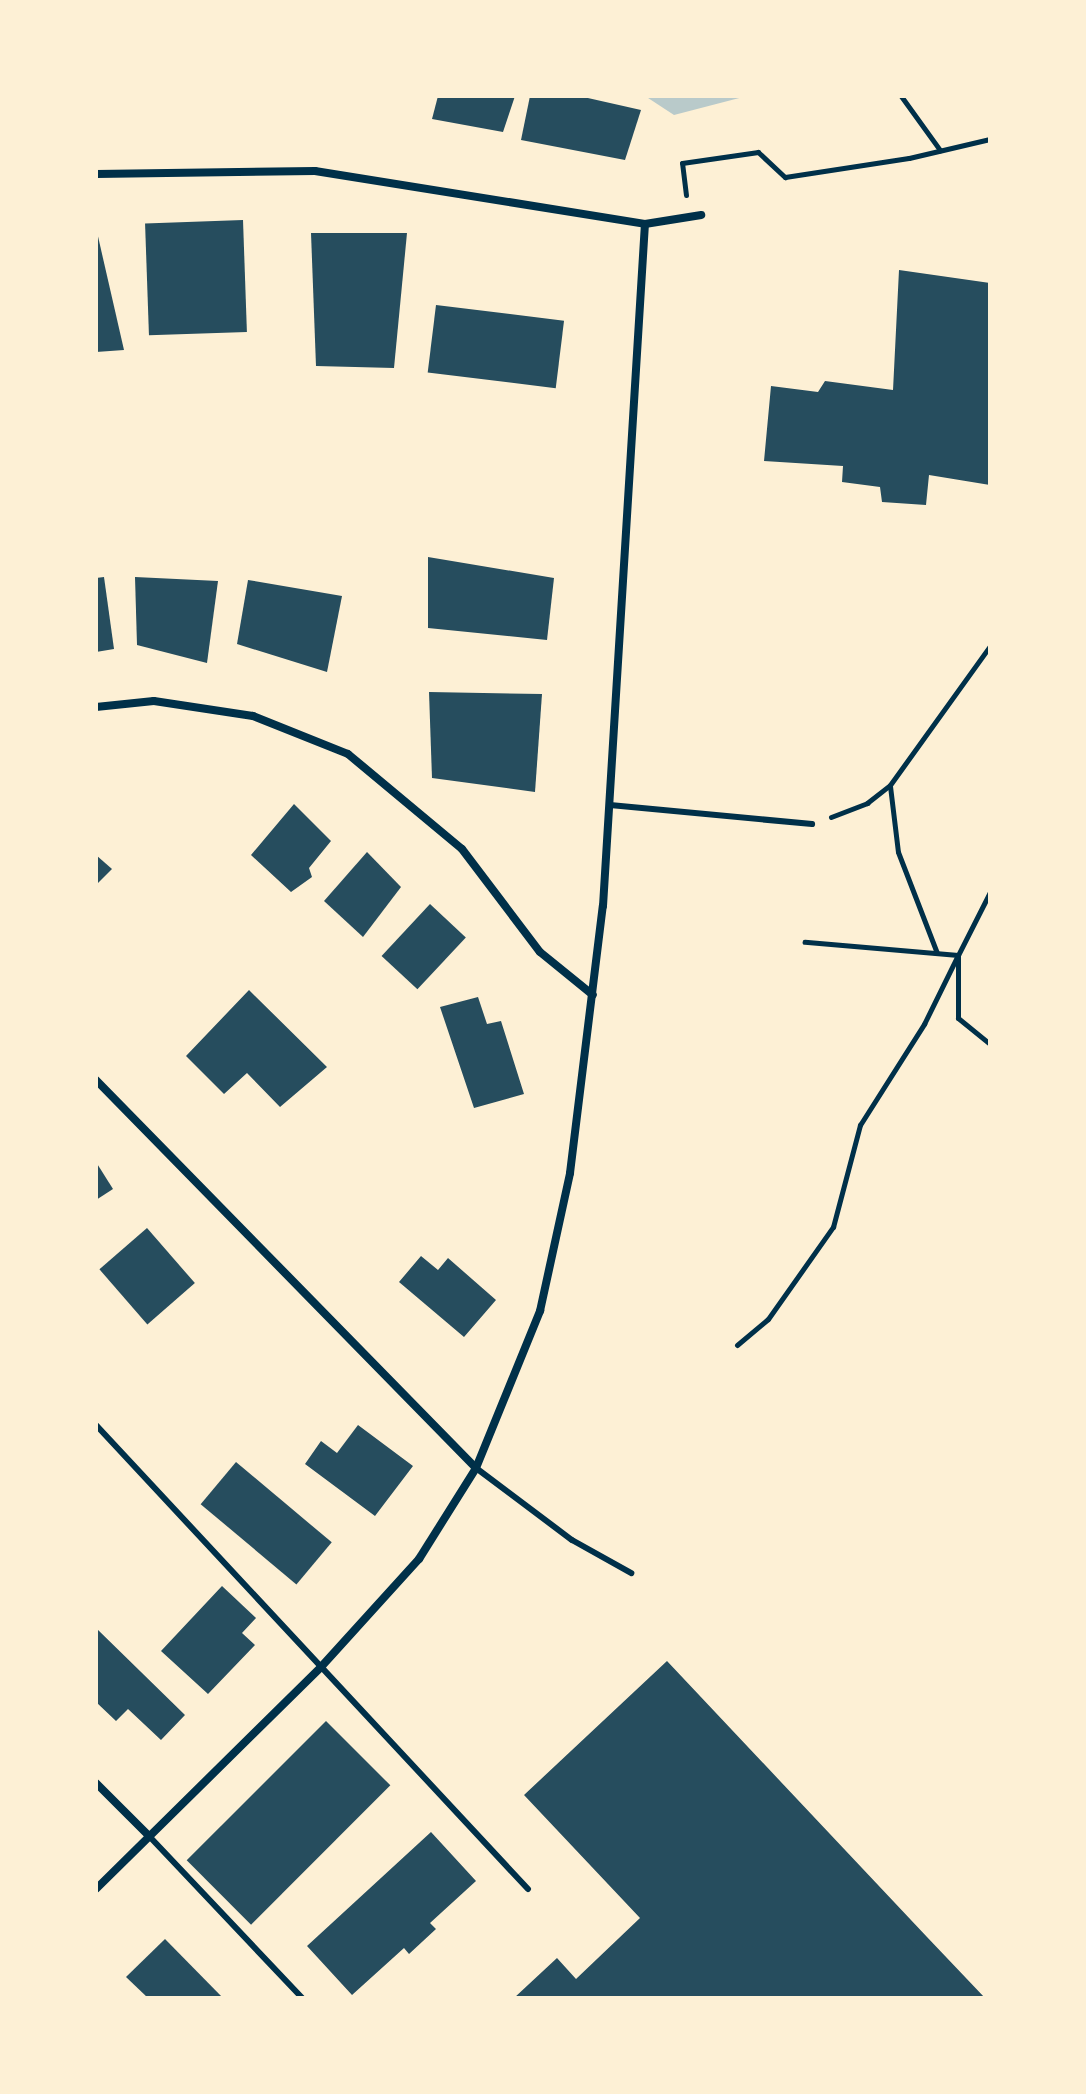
<!DOCTYPE html>
<html>
<head>
<meta charset="utf-8">
<style>
	body { margin:0 }
	#map { position:relative; width:1086px; height:2094px; overflow:hidden; background:#fdf0d5; font-family:Barlow,sans-serif }
	div>[style] { position:absolute }
	.green>* { inset:0; background:#b9caca }
	.building>* { inset:0; background:#264d5e; transform-origin:0 0 }
	.path>* { height:5px; margin:-2.5px; padding:0 2.5px; transform-origin:2.5px; border-radius:2.5px; background:#003049 }
	.service>* { height:6px; margin:-3px; padding:0 3px; transform-origin:3px; border-radius:3px; background:#003049 }
	.minor>* { height:8px; margin:-4px; padding:0 4px; transform-origin:4px; border-radius:4px; background:#003049 }
	span { translate:-50% -50%; white-space:nowrap; text-align:center; line-height:1.15; -webkit-text-stroke:6px #fdf0d5; paint-order:stroke }
	.frame { position:absolute; inset:0; border:98px solid #fdf0d5; pointer-events:none }
</style>
</head>
<body>
<div id="map">
	<div class="green">
		<i style="clip-path:polygon(645px 96px,747px 96px,674px 115px)"></i>
	</div>
	<div class="building">
		<i style="clip-path:polygon(438px 96px,515px 96px,503px 132px,432px 119px)"></i>
		<i style="clip-path:polygon(530px 96px,579px 96px,641px 110px,625px 160px,521px 140px)"></i>
		<i style="left:243px;top:220px;width:112px;height:98px;rotate:88deg"></i>
		<i style="clip-path:polygon(97px 232px,124px 350px,96px 352px)"></i>
		<i style="clip-path:polygon(311px 233px,407px 233px,394px 368px,316px 366px)"></i>
		<i style="clip-path:polygon(899px 270px,990px 283px,990px 485px,929px 475px,926px 505px,882px 502px,880px 487px,842px 482px,843px 466px,764px 461px,771px 386px,818px 392px,825px 381px,893px 390px)"></i>
		<i style="left:436px;top:305px;width:129px;height:68px;rotate:7deg"></i>
		<i style="clip-path:polygon(428px 557px,554px 578px,547px 640px,428px 628px)"></i>
		<i style="clip-path:polygon(104px 577px,114px 649px,96px 652px,96px 578px)"></i>
		<i style="clip-path:polygon(135px 577px,218px 581px,207px 663px,137px 645px)"></i>
		<i style="clip-path:polygon(248px 580px,342px 596px,327px 672px,237px 644px)"></i>
		<i style="clip-path:polygon(429px 692px,542px 694px,535px 792px,432px 778px)"></i>
		<i style="clip-path:polygon(294px 804px,331px 841px,309px 868px,312px 877px,291px 892px,251px 855px)"></i>
		<i style="clip-path:polygon(367px 852px,401px 887px,363px 937px,324px 901px)"></i>
		<i style="clip-path:polygon(96px 855px,112px 869px,96px 885px)"></i>
		<i style="left:430px;top:904px;width:49px;height:71px;rotate:43deg"></i>
		<i style="clip-path:polygon(249px 990px,327px 1067px,280px 1107px,247px 1073px,224px 1094px,186px 1056px)"></i>
		<i style="clip-path:polygon(478px 997px,487px 1024px,501px 1021px,524px 1094px,474px 1108px,440px 1007px)"></i>
		<i style="clip-path:polygon(96px 1162px,113px 1189px,96px 1200px)"></i>
		<i style="left:147px;top:1228px;width:73px;height:63px;rotate:49deg"></i>
		<i style="clip-path:polygon(421px 1256px,438px 1270px,448px 1258px,496px 1300px,464px 1337px,399px 1282px)"></i>
		<i style="clip-path:polygon(358px 1425px,413px 1466px,375px 1516px,305px 1464px,321px 1441px,337px 1453px)"></i>
		<i style="left:236px;top:1462px;width:125px;height:55px;rotate:40deg"></i>
		<i style="clip-path:polygon(222px 1586px,256px 1618px,242px 1633px,255px 1645px,208px 1694px,161px 1651px)"></i>
		<i style="clip-path:polygon(96px 1628px,185px 1715px,161px 1740px,128px 1709px,116px 1721px,96px 1702px)"></i>
		<i style="clip-path:polygon(667px 1661px,927px 1937px,985px 1998px,514px 1998px,557px 1958px,576px 1979px,640px 1918px,524px 1795px)"></i>
		<i style="left:326px;top:1721px;width:91px;height:197px;rotate:45deg"></i>
		<i style="clip-path:polygon(431px 1832px,476px 1881px,430px 1923px,436px 1929px,409px 1954px,404px 1948px,352px 1995px,307px 1946px)"></i>
		<i style="clip-path:polygon(165px 1939px,223px 1998px,148px 1998px,126px 1977px)"></i>
	</div>
	<div class="path">
		<i style="left:901px;top:96px;width:67px;rotate:54.2deg"></i>
		<i style="left:686px;top:195px;width:32px;rotate:-97deg"></i>
		<i style="left:682px;top:163px;width:77px;rotate:-8.2deg"></i>
		<i style="left:758px;top:152px;width:37px;rotate:43deg"></i>
		<i style="left:785px;top:177px;width:125px;rotate:-8.7deg"></i>
		<i style="left:909px;top:158px;width:83px;rotate:-13.2deg"></i>
		<i style="left:890px;top:786px;width:66px;rotate:83.1deg"></i>
		<i style="left:898px;top:852px;width:108px;rotate:68.9deg"></i>
		<i style="left:831px;top:817px;width:39px;rotate:-21deg"></i>
		<i style="left:867px;top:803px;width:29px;rotate:-38deg"></i>
		<i style="left:890px;top:785px;width:171px;rotate:-54.3deg"></i>
		<i style="left:990px;top:892px;width:71px;rotate:116.9deg"></i>
		<i style="left:958px;top:955px;width:63px;rotate:90deg"></i>
		<i style="left:958px;top:1018px;width:41px;rotate:39.1deg"></i>
		<i style="left:737px;top:1345px;width:40px;rotate:-40deg"></i>
		<i style="left:768px;top:1319px;width:113px;rotate:-54.8deg"></i>
		<i style="left:833px;top:1227px;width:106px;rotate:-75.2deg"></i>
		<i style="left:860px;top:1125px;width:120px;rotate:-57.6deg"></i>
		<i style="left:924px;top:1024px;width:77px;rotate:-63.8deg"></i>
		<i style="left:958px;top:955px;width:154px;rotate:-175.1deg"></i>
	</div>
	<div class="service">
		<i style="left:610px;top:805px;width:203px;rotate:5.4deg"></i>
		<i style="left:96px;top:1425px;width:634px;rotate:47.05deg"></i>
		<i style="left:476px;top:1468px;width:120px;rotate:36.9deg"></i>
		<i style="left:572px;top:1540px;width:68px;rotate:29.2deg"></i>
		<i style="left:149px;top:1836px;width:223px;rotate:46.6deg"></i>
	</div>
	<div class="minor">
		<i style="left:96px;top:174px;width:219px;rotate:-0.8deg"></i>
		<i style="left:315px;top:171px;width:334px;rotate:9.1deg"></i>
		<i style="left:645px;top:224px;width:57px;rotate:-9.1deg"></i>
		<i style="left:96px;top:707px;width:58px;rotate:-5.9deg"></i>
		<i style="left:154px;top:701px;width:100px;rotate:8.6deg"></i>
		<i style="left:253px;top:716px;width:102px;rotate:21.8deg"></i>
		<i style="left:348px;top:754px;width:148px;rotate:39.8deg"></i>
		<i style="left:462px;top:849px;width:129px;rotate:52.9deg"></i>
		<i style="left:540px;top:952px;width:68px;rotate:39.1deg"></i>
		<i style="left:96px;top:1080px;width:543px;rotate:45.6deg"></i>
		<i style="left:96px;top:1783px;width:75px;rotate:45deg"></i>
		<i style="left:96px;top:1889px;width:316px;rotate:-44.6deg"></i>
		<i style="left:321px;top:1667px;width:146px;rotate:-47.8deg"></i>
		<i style="left:419px;top:1559px;width:107px;rotate:-57.9deg"></i>
		<i style="left:476px;top:1468px;width:170px;rotate:-67.8deg"></i>
		<i style="left:540px;top:1311px;width:141px;rotate:-77.7deg"></i>
		<i style="left:570px;top:1173px;width:269px;rotate:-83deg"></i>
		<i style="left:603px;top:906px;width:683px;rotate:-86.48deg"></i>
	</div>
	<div class="frame"></div>
</div>
</body>
</html>
